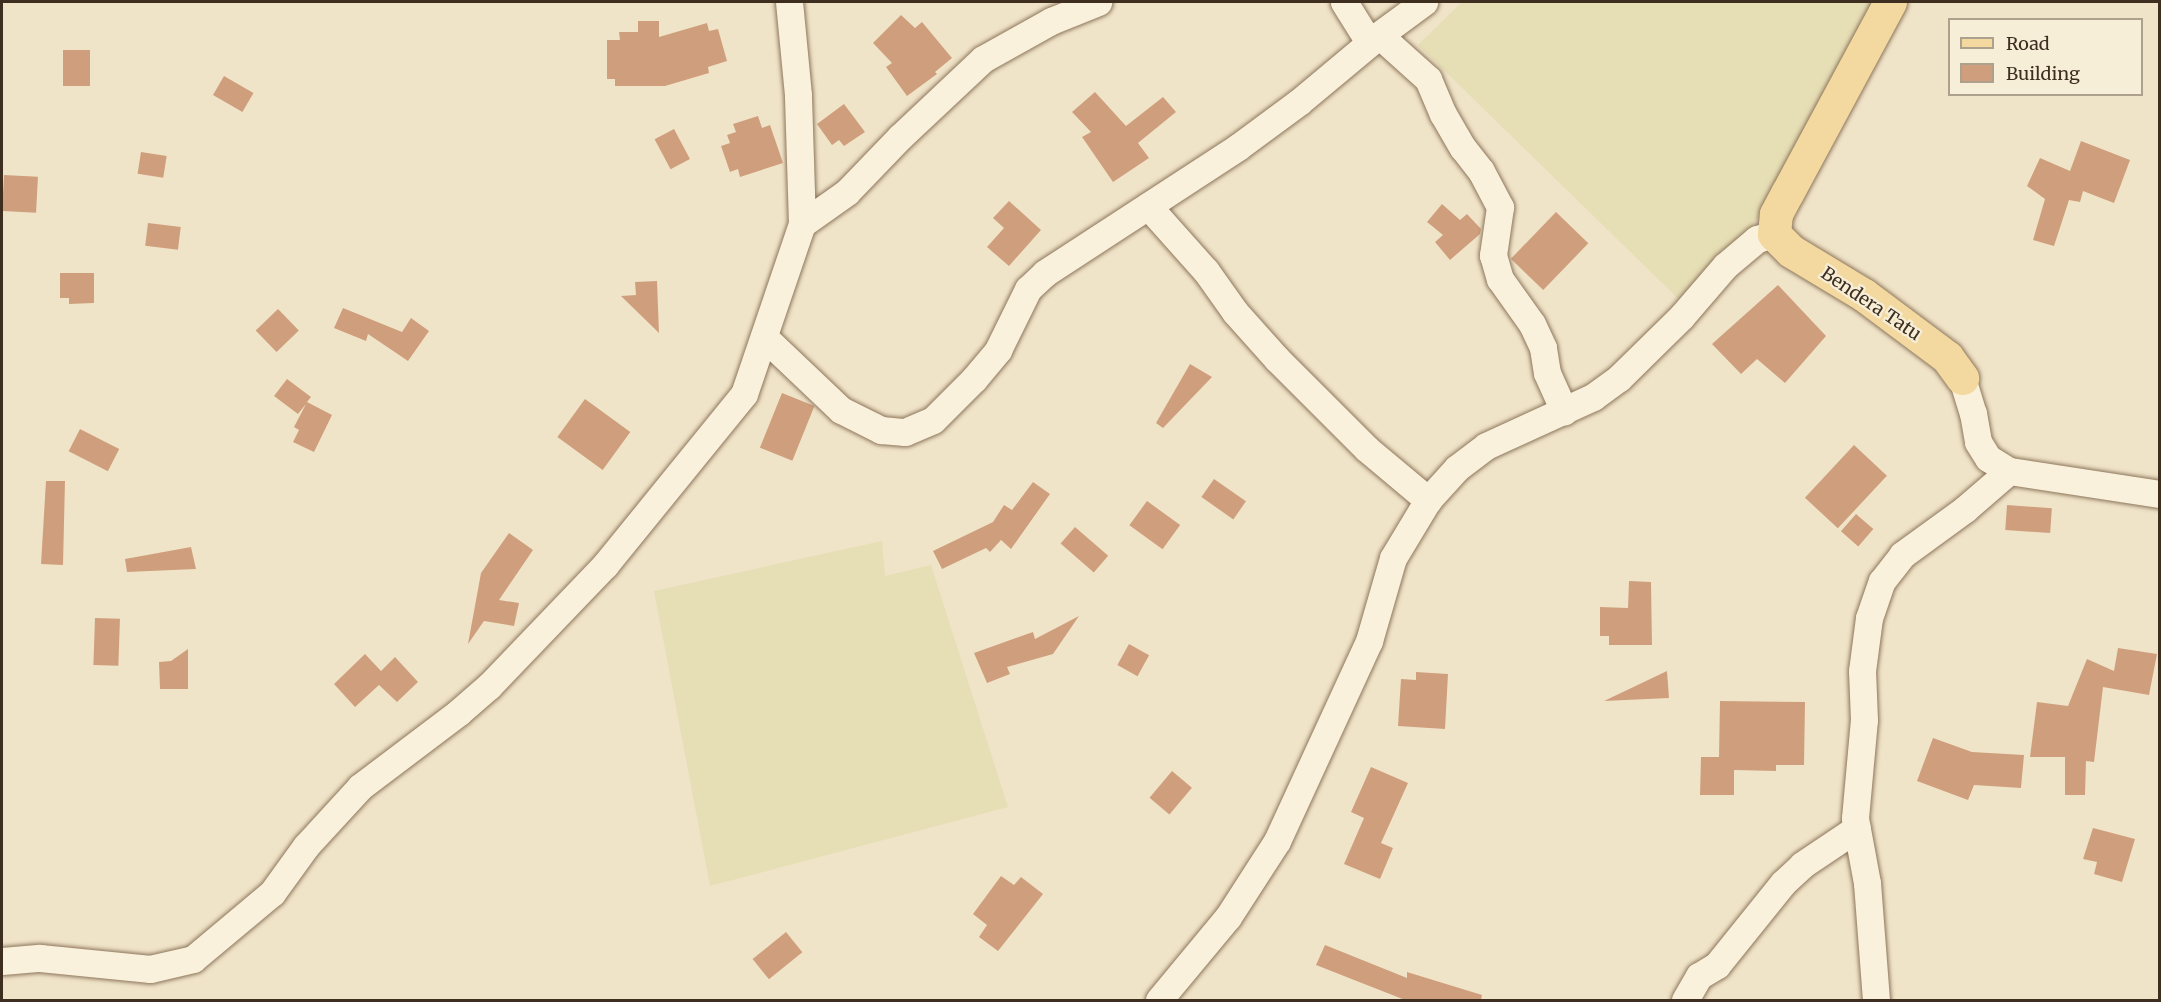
<!DOCTYPE html>
<html>
<head>
<meta charset="utf-8">
<style>
	body { margin:0 }
	#map { position:relative; width:2161px; height:1002px; overflow:hidden; background:#f0e4c8; font-family:Merriweather,serif }
	div>[style] { position:absolute }
	.farmland>* { inset:0; background:#e6deb5 }
	.building>* { inset:0; background:#cf9f7d; transform-origin:0 0 }
	.roads { filter:drop-shadow(0 0 2px #8d765c) drop-shadow(0 0 2px #8d765c) }
	.minor>* { height:27px; margin:-13.5px; padding:0 13.5px; transform-origin:13.5px; border-radius:13.5px; background:#faf1dc }
	.major>* { height:33px; margin:-16.5px; padding:0 16.5px; transform-origin:16.5px; border-radius:16.5px; background:#f3d9a0 }
	span { translate:-50% -50%; white-space:nowrap; text-align:center; line-height:1.15; -webkit-text-stroke:4.5px #f7eed8; paint-order:stroke }
	.street-label { font-size:18px; color:#3d2e20 }
	.frame { position:absolute; inset:0; border:3px solid #3d2e20; pointer-events:none }
	.legend { position:absolute; left:1948px; top:18px; width:195px; height:78px; box-sizing:border-box; background:#f7eed8; border:2px solid #ada18e; margin:0; padding:8px 10px; list-style:none; font-size:18px; color:#3d2e20 }
	.legend li { display:flex; align-items:center; gap:12px; height:30px }
	.legend b { width:30px; border:2px solid #ada18e }
</style>
</head>
<body>
<div id="map">
	<div class="farmland">
		<i style="clip-path:polygon(1462px 2px,1872px 2px,1892px 16px,1694px 314px,1418px 45px)"></i>
		<i style="clip-path:polygon(882px 541px,885px 576px,931px 565px,1008px 807px,710px 886px,654px 591px)"></i>
	</div>
	<div class="building">
		<i style="clip-path:polygon(901px 15px,915px 28px,922px 22px,952px 58px,935px 72px,937px 74px,907px 96px,886px 67px,892px 63px,873px 43px)"></i>
		<i style="clip-path:polygon(638px 21px,659px 21px,659px 37px,707px 23px,709px 31px,718px 29px,727px 61px,708px 67px,709px 73px,665px 86px,615px 86px,615px 79px,607px 79px,607px 40px,620px 40px,619px 32px,638px 32px)"></i>
		<i style="left:63px;top:50px;width:27px;height:36px"></i>
		<i style="left:224px;top:76px;width:34px;height:22px;rotate:30deg"></i>
		<i style="clip-path:polygon(1095px 92px,1126px 126px,1163px 97px,1176px 112px,1138px 143px,1149px 158px,1113px 182px,1082px 137px,1091px 132px,1072px 112px)"></i>
		<i style="clip-path:polygon(844px 104px,865px 132px,844px 146px,839px 140px,832px 145px,817px 124px)"></i>
		<i style="clip-path:polygon(758px 116px,762px 128px,770px 125px,783px 163px,740px 177px,738px 169px,730px 172px,721px 146px,730px 143px,727px 135px,736px 132px,733px 124px)"></i>
		<i style="left:674px;top:129px;width:34px;height:22px;rotate:62deg"></i>
		<i style="clip-path:polygon(2081px 141px,2130px 160px,2114px 203px,2083px 191px,2080px 202px,2069px 200px,2054px 246px,2033px 240px,2045px 199px,2027px 186px,2040px 158px,2070px 171px)"></i>
		<i style="left:141px;top:152px;width:26px;height:22px;rotate:9deg"></i>
		<i style="left:4px;top:175px;width:34px;height:36px;rotate:3deg"></i>
		<i style="clip-path:polygon(1009px 201px,1041px 230px,1009px 266px,987px 247px,1004px 228px,993px 218px)"></i>
		<i style="clip-path:polygon(1442px 204px,1460px 220px,1467px 214px,1481px 229px,1480px 234px,1450px 260px,1435px 242px,1443px 235px,1427px 222px)"></i>
		<i style="left:1556px;top:212px;width:45px;height:65px;rotate:44deg"></i>
		<i style="left:148px;top:223px;width:33px;height:23px;rotate:7deg"></i>
		<i style="clip-path:polygon(60px 273px,94px 273px,94px 303px,69px 304px,69px 298px,60px 298px)"></i>
		<i style="clip-path:polygon(657px 281px,659px 333px,621px 296px,636px 295px,635px 282px)"></i>
		<i style="clip-path:polygon(1778px 285px,1826px 336px,1785px 383px,1757px 359px,1741px 374px,1712px 344px)"></i>
		<i style="clip-path:polygon(343px 308px,402px 332px,411px 318px,429px 331px,408px 361px,368px 334px,366px 341px,334px 328px)"></i>
		<i style="left:278px;top:309px;width:30px;height:31px;rotate:46deg"></i>
		<i style="clip-path:polygon(1190px 364px,1212px 377px,1163px 428px,1156px 423px)"></i>
		<i style="clip-path:polygon(287px 379px,311px 397px,307px 402px,332px 415px,314px 452px,293px 442px,299px 430px,294px 427px,306px 404px,298px 414px,274px 396px)"></i>
		<i style="left:782px;top:393px;width:35px;height:59px;rotate:22deg"></i>
		<i style="left:585px;top:399px;width:56px;height:47px;rotate:36deg"></i>
		<i style="left:80px;top:429px;width:44px;height:25px;rotate:27deg"></i>
		<i style="left:1854px;top:445px;width:45px;height:72px;rotate:43deg"></i>
		<i style="left:1214px;top:479px;width:39px;height:22px;rotate:35deg"></i>
		<i style="clip-path:polygon(46px 481px,65px 481px,63px 565px,41px 564px)"></i>
		<i style="clip-path:polygon(1033px 482px,1050px 494px,1011px 549px,1001px 540px,990px 552px,986px 548px,942px 569px,933px 551px,993px 522px,1004px 505px,1012px 510px)"></i>
		<i style="left:1147px;top:501px;width:41px;height:30px;rotate:36deg"></i>
		<i style="left:2007px;top:505px;width:45px;height:25px;rotate:4deg"></i>
		<i style="left:1856px;top:514px;width:23px;height:23px;rotate:41deg"></i>
		<i style="left:1075px;top:527px;width:44px;height:22px;rotate:41deg"></i>
		<i style="clip-path:polygon(509px 533px,533px 550px,499px 600px,519px 603px,514px 626px,484px 621px,468px 644px,481px 573px)"></i>
		<i style="clip-path:polygon(191px 547px,196px 569px,127px 572px,125px 559px)"></i>
		<i style="clip-path:polygon(1629px 581px,1651px 582px,1652px 645px,1609px 645px,1609px 636px,1600px 636px,1600px 607px,1628px 608px)"></i>
		<i style="clip-path:polygon(1079px 616px,1053px 654px,1007px 667px,1010px 674px,987px 683px,974px 653px,1033px 632px,1035px 639px)"></i>
		<i style="left:95px;top:618px;width:25px;height:47px;rotate:2deg"></i>
		<i style="left:1129px;top:644px;width:23px;height:24px;rotate:29deg"></i>
		<i style="clip-path:polygon(2118px 648px,2157px 654px,2149px 695px,2103px 687px,2094px 762px,2086px 761px,2085px 795px,2065px 795px,2065px 757px,2030px 757px,2037px 702px,2068px 706px,2087px 659px,2114px 671px)"></i>
		<i style="clip-path:polygon(188px 649px,188px 689px,160px 689px,159px 662px,171px 661px)"></i>
		<i style="clip-path:polygon(365px 654px,381px 671px,395px 657px,418px 682px,397px 702px,379px 685px,355px 707px,334px 684px)"></i>
		<i style="clip-path:polygon(1667px 671px,1669px 698px,1604px 701px)"></i>
		<i style="clip-path:polygon(1416px 672px,1448px 674px,1445px 729px,1398px 726px,1401px 679px,1416px 680px)"></i>
		<i style="clip-path:polygon(1720px 701px,1805px 702px,1804px 765px,1776px 765px,1776px 771px,1734px 770px,1734px 795px,1700px 795px,1701px 757px,1719px 757px)"></i>
		<i style="clip-path:polygon(1933px 738px,1972px 752px,2024px 755px,2021px 788px,1974px 785px,1968px 800px,1917px 781px)"></i>
		<i style="clip-path:polygon(1371px 767px,1408px 783px,1381px 843px,1393px 848px,1380px 879px,1344px 864px,1364px 818px,1351px 812px)"></i>
		<i style="left:1172px;top:771px;width:26px;height:35px;rotate:40deg"></i>
		<i style="clip-path:polygon(2093px 828px,2135px 839px,2122px 882px,2094px 874px,2097px 862px,2083px 859px)"></i>
		<i style="clip-path:polygon(1001px 876px,1014px 885px,1021px 877px,1043px 894px,998px 951px,979px 937px,987px 925px,973px 914px)"></i>
		<i style="left:786px;top:932px;width:26px;height:43px;rotate:51deg"></i>
		<i style="clip-path:polygon(1325px 945px,1407px 978px,1407px 972px,1482px 995px,1481px 1000px,1405px 1000px,1316px 965px)"></i>
	</div>
	<div class="roads">
		<div class="minor">
			<i style="left:1344px;top:2px;width:47px;rotate:58deg"></i>
			<i style="left:1379px;top:35px;width:66px;rotate:41.9deg"></i>
			<i style="left:1428px;top:79px;width:38px;rotate:67deg"></i>
			<i style="left:1443px;top:114px;width:39px;rotate:60deg"></i>
			<i style="left:1463px;top:148px;width:29px;rotate:52deg"></i>
			<i style="left:1481px;top:171px;width:41px;rotate:62.2deg"></i>
			<i style="left:1500px;top:207px;width:49px;rotate:98.3deg"></i>
			<i style="left:1493px;top:255px;width:25px;rotate:74deg"></i>
			<i style="left:1500px;top:279px;width:55px;rotate:54.6deg"></i>
			<i style="left:1532px;top:324px;width:26px;rotate:65deg"></i>
			<i style="left:1543px;top:348px;width:25px;rotate:81deg"></i>
			<i style="left:1547px;top:373px;width:42px;rotate:65.9deg"></i>
			<i style="left:1148px;top:206px;width:87px;rotate:48.3deg"></i>
			<i style="left:1206px;top:271px;width:50px;rotate:54.7deg"></i>
			<i style="left:1235px;top:312px;width:63px;rotate:48.2deg"></i>
			<i style="left:1277px;top:359px;width:127px;rotate:45deg"></i>
			<i style="left:1367px;top:449px;width:80px;rotate:39.9deg"></i>
			<i style="left:802px;top:224px;width:55px;rotate:-35.4deg"></i>
			<i style="left:847px;top:192px;width:76px;rotate:-46.1deg"></i>
			<i style="left:900px;top:137px;width:114px;rotate:-43.2deg"></i>
			<i style="left:983px;top:59px;width:78px;rotate:-29.2deg"></i>
			<i style="left:1051px;top:21px;width:51px;rotate:-22deg"></i>
			<i style="left:764px;top:337px;width:106px;rotate:43.5deg"></i>
			<i style="left:841px;top:410px;width:45px;rotate:26.6deg"></i>
			<i style="left:881px;top:430px;width:24px;rotate:5deg"></i>
			<i style="left:905px;top:432px;width:30px;rotate:-23deg"></i>
			<i style="left:933px;top:420px;width:58px;rotate:-45deg"></i>
			<i style="left:974px;top:379px;width:38px;rotate:-50deg"></i>
			<i style="left:998px;top:350px;width:68px;rotate:-63.8deg"></i>
			<i style="left:1028px;top:289px;width:23px;rotate:-43deg"></i>
			<i style="left:1045px;top:273px;width:230px;rotate:-33.1deg"></i>
			<i style="left:1238px;top:147px;width:76px;rotate:-36.4deg"></i>
			<i style="left:1299px;top:102px;width:104px;rotate:-39.9deg"></i>
			<i style="left:1379px;top:35px;width:56px;rotate:-36.3deg"></i>
			<i style="left:1962px;top:378px;width:37px;rotate:73deg"></i>
			<i style="left:1973px;top:413px;width:29px;rotate:80deg"></i>
			<i style="left:1978px;top:442px;width:19px;rotate:58deg"></i>
			<i style="left:1988px;top:458px;width:25px;rotate:32deg"></i>
			<i style="left:2009px;top:471px;width:153px;rotate:8.7deg"></i>
			<i style="left:2px;top:961px;width:38px;rotate:-5deg"></i>
			<i style="left:40px;top:958px;width:111px;rotate:5.7deg"></i>
			<i style="left:150px;top:969px;width:44px;rotate:-13.1deg"></i>
			<i style="left:193px;top:959px;width:103px;rotate:-39.9deg"></i>
			<i style="left:272px;top:893px;width:58px;rotate:-54.1deg"></i>
			<i style="left:306px;top:846px;width:80px;rotate:-47.5deg"></i>
			<i style="left:360px;top:787px;width:124px;rotate:-37.1deg"></i>
			<i style="left:459px;top:712px;width:40px;rotate:-41deg"></i>
			<i style="left:489px;top:686px;width:168px;rotate:-46.2deg"></i>
			<i style="left:605px;top:565px;width:220px;rotate:-50.9deg"></i>
			<i style="left:744px;top:394px;width:180px;rotate:-71.2deg"></i>
			<i style="left:802px;top:224px;width:129px;rotate:-91.8deg"></i>
			<i style="left:798px;top:95px;width:93px;rotate:-95.5deg"></i>
			<i style="left:1159px;top:1000px;width:108px;rotate:-50.3deg"></i>
			<i style="left:1228px;top:917px;width:90px;rotate:-57.2deg"></i>
			<i style="left:1277px;top:841px;width:220px;rotate:-65.3deg"></i>
			<i style="left:1369px;top:641px;width:86px;rotate:-73.9deg"></i>
			<i style="left:1393px;top:558px;width:68px;rotate:-58.9deg"></i>
			<i style="left:1428px;top:500px;width:43px;rotate:-47.8deg"></i>
			<i style="left:1457px;top:468px;width:36px;rotate:-37deg"></i>
			<i style="left:1486px;top:446px;width:118px;rotate:-24.6deg"></i>
			<i style="left:1593px;top:397px;width:32px;rotate:-36deg"></i>
			<i style="left:1619px;top:378px;width:88px;rotate:-44.5deg"></i>
			<i style="left:1682px;top:316px;width:66px;rotate:-49.3deg"></i>
			<i style="left:1725px;top:266px;width:42px;rotate:-40.2deg"></i>
			<i style="left:1757px;top:239px;width:18px;rotate:-16deg"></i>
			<i style="left:1685px;top:1000px;width:28px;rotate:-60deg"></i>
			<i style="left:1699px;top:976px;width:21px;rotate:-31deg"></i>
			<i style="left:1717px;top:965px;width:105px;rotate:-51.2deg"></i>
			<i style="left:1783px;top:883px;width:26px;rotate:-43deg"></i>
			<i style="left:1802px;top:865px;width:66px;rotate:-33.9deg"></i>
			<i style="left:1876px;top:1000px;width:117px;rotate:-94.4deg"></i>
			<i style="left:1867px;top:883px;width:66px;rotate:-100.5deg"></i>
			<i style="left:1855px;top:818px;width:98px;rotate:-84.8deg"></i>
			<i style="left:1864px;top:720px;width:49px;rotate:-92.3deg"></i>
			<i style="left:1862px;top:671px;width:53px;rotate:-82.5deg"></i>
			<i style="left:1869px;top:618px;width:39px;rotate:-71deg"></i>
			<i style="left:1882px;top:581px;width:33px;rotate:-52deg"></i>
			<i style="left:1902px;top:555px;width:78px;rotate:-36.1deg"></i>
			<i style="left:1965px;top:509px;width:58px;rotate:-40.8deg"></i>
		</div>
		<div class="major">
			<i style="left:1890px;top:2px;width:217px;rotate:118.3deg"></i>
			<i style="left:1787px;top:193px;width:24px;rotate:118deg"></i>
			<i style="left:1776px;top:214px;width:20px;rotate:96deg"></i>
			<i style="left:1774px;top:234px;width:24px;rotate:45deg"></i>
			<i style="left:1791px;top:251px;width:85px;rotate:31.1deg"></i>
			<i style="left:1864px;top:295px;width:104px;rotate:36.8deg"></i>
			<i style="left:1947px;top:357px;width:26px;rotate:54deg"></i>
		</div>
	</div>
	<div class="street-label">
		<span style="left:1871px;top:304px;rotate:34deg">Bendera Tatu</span>
	</div>
	<div class="frame"></div>
	<ul class="legend">
	<li><b style="height:8px;background:#f3d9a0"></b>Road</li>
	<li><b style="height:16px;background:#cf9f7d"></b>Building</li>
	</ul>
</div>
</body>
</html>
